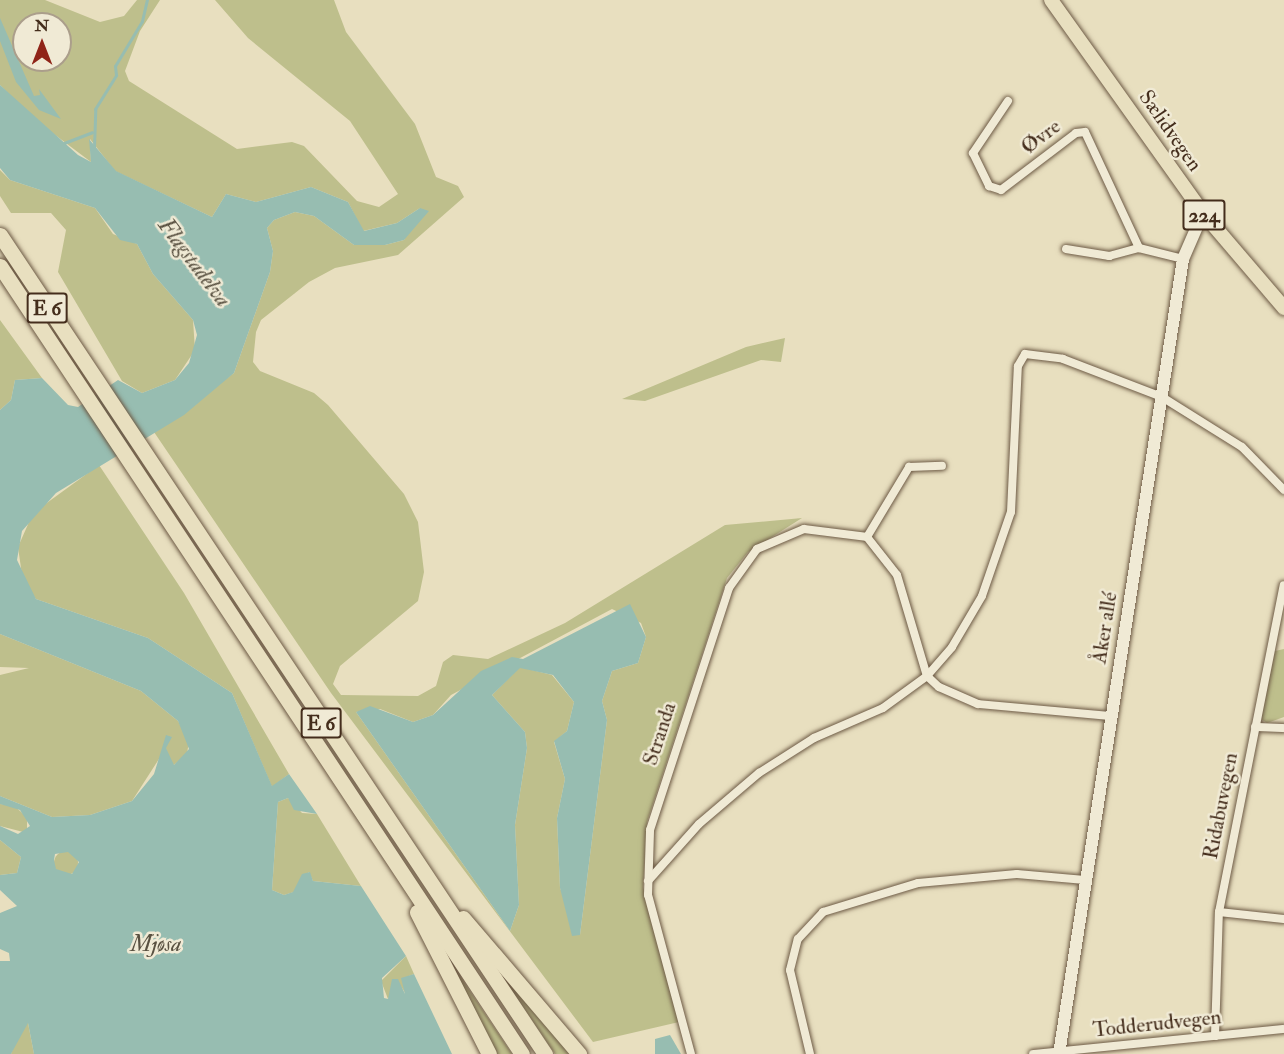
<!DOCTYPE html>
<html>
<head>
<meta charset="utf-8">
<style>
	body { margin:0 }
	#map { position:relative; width:1284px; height:1054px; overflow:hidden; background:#e8dfbf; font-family:"IM FELL Double Pica",serif }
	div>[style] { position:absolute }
	.green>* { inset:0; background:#bebf8c }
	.round { border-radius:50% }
	.water>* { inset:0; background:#97bdb1 }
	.stream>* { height:3px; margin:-1.5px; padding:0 1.5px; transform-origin:1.5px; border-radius:1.5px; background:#97bdb1 }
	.roads { filter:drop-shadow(0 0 2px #6d5a45) drop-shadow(0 0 2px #6d5a45) }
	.street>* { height:8px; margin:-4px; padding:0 4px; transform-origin:4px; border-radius:4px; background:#f0ead5 }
	.secondary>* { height:12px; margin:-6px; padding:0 6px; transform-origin:6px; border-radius:6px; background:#f0ead5 }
	.primary>* { height:14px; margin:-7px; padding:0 7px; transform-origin:7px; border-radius:7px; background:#e8dfbf }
	.highway>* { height:15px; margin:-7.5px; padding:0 7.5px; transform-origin:7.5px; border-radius:7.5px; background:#e8dfbf }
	span { translate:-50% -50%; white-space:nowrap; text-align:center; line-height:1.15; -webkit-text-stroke:5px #f0ead5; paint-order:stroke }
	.shield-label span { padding:2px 4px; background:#f0ead5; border:2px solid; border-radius:4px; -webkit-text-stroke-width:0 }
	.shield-label { font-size:20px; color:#442d1c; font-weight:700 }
	.street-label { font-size:21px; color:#442d1c }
	.water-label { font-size:22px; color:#595141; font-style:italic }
	.north { position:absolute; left:12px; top:12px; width:60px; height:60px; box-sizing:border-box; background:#f0ead5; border:2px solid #ab9e8b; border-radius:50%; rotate:0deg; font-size:16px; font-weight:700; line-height:24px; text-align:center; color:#442d1c }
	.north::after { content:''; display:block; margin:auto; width:21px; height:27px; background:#8f2418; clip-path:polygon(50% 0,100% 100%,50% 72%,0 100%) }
</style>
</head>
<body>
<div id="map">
	<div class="green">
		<i style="clip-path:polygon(evenodd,0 0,45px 0,100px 22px,124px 16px,137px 0,160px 0,140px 31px,125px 71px,129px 81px,237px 149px,292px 142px,304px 146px,357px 201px,379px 207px,398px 194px,350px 121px,248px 38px,215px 0,334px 0,346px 32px,415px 124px,436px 177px,458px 186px,464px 197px,398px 255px,335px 268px,309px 282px,261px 320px,256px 332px,253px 362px,260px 371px,314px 393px,328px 405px,404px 494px,418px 522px,424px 572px,418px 601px,340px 666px,333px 684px,341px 695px,418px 696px,436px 686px,443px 662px,453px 655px,488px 659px,565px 623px,725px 525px,802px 518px,748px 552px,727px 578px,647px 822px,643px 887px,679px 1022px,593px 1042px,331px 693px,154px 432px,234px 373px,270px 272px,273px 251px,267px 228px,274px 220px,295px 212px,314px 216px,354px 245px,385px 245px,404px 240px,420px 208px,397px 223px,363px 231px,348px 202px,311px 187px,256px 202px,226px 194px,212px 217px,115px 171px,90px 139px,91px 162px,34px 119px,0 85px,0 0,24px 24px,60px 24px,60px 60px,24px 60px,24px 24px,0 0,612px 609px,641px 623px,646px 637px,638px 663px,612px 671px,602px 701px,607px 720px,580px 935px,560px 888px,557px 818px,565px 779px,554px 742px,567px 731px,574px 702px,552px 675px,520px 667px,492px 695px,525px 732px,527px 748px,515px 825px,519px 905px,510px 931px,356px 712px,380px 709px,413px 722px,433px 715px,451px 695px,612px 609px)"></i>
		<i style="clip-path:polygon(0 170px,10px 180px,95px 208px,113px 234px,137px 244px,153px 274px,193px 320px,195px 350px,175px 380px,142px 393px,122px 381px,58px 272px,66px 230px,51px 213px,11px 213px,0 196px)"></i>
		<i style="clip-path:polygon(0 320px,42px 378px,15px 380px,11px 400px,0 410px)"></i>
		<i style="clip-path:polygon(785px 338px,781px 362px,761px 360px,645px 401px,622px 399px,746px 347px)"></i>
		<i style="clip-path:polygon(99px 465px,184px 593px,289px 774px,272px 787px,232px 693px,148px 638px,36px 599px,23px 582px,18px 547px,33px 513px)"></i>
		<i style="clip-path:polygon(0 634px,141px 691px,178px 721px,189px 741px,187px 754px,174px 765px,167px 761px,166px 748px,132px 801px,90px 815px,52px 817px,0 796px,0 675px,29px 668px,0 667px)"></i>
		<i style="clip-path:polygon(1284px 649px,1284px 717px,1267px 723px,1261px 719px,1275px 651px)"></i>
		<i style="clip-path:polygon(288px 798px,302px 813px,317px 814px,361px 886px,313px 881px,309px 872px,294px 892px,284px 895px,272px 890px,278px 802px)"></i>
		<i style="clip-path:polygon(0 804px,13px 805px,27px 817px,27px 833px,0 826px)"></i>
		<i style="clip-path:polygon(0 840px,21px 857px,17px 873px,0 875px)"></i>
		<i class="round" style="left:54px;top:851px;width:24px;height:24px"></i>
		<i style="clip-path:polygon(485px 951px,572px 1054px,555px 1054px)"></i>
		<i style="clip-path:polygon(406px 956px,414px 974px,404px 978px,406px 994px,398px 982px,388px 999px,381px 981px)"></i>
		<i style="clip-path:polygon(447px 957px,512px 1054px,496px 1054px)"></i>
		<i style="clip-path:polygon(28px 1023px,34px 1054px,11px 1054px,23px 1024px)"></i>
	</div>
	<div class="water">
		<i style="clip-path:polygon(0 18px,34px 96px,40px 95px,39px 89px,61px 119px,39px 110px,16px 82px,0 41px)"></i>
		<i style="clip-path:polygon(evenodd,0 85px,78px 155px,91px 162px,89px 139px,116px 171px,212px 217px,226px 194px,256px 202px,311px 187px,348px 202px,364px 231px,397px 223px,420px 208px,429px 211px,404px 240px,385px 245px,354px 245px,314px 216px,295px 212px,274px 220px,267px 228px,273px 251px,270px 272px,234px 373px,184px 415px,56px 493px,22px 531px,17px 560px,36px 599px,148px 638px,232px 693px,272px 786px,289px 774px,317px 814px,294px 810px,288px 798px,278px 802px,272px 890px,284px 895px,293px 892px,302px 874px,310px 872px,313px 881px,361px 886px,406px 956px,382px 978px,384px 998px,388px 999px,392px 979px,398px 979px,405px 994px,401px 978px,414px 974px,452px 1054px,34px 1054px,28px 1023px,11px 1054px,0 1054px,0 961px,10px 961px,9px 953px,0 949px,0 913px,17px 906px,0 890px,0 875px,17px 873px,21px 857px,0 840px,0 826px,18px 834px,30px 826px,20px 810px,0 804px,0 796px,52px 817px,90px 815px,132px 801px,154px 774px,166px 735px,172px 737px,166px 748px,174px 765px,189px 749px,178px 721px,141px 691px,0 634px,0 410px,11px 400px,15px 380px,42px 378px,68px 405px,78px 407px,118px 380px,142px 393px,175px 380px,189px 363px,197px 335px,193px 320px,153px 274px,137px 244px,120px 240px,95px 208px,10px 180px,0 168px,0 85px,68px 852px,79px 862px,72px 874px,56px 869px,54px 860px,55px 854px,68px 852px)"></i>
		<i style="clip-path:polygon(630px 604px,646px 637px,638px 663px,612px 671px,602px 701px,607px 720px,580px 935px,572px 936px,560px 888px,557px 818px,565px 779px,554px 741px,567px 731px,574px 702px,553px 675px,520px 668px,492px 695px,525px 732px,527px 748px,515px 825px,519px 905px,510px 931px,356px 712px,370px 706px,413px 722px,433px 715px,481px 671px,512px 657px,523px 659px)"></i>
		<i style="clip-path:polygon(670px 1035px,681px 1054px,655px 1054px,655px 1039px)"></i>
	</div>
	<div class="stream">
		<i style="left:64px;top:143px;width:30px;rotate:-21deg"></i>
		<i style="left:94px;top:147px;width:38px;rotate:-88deg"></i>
		<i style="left:95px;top:109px;width:40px;rotate:-58deg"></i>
		<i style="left:116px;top:75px;width:9px;rotate:-96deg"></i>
		<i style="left:115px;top:66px;width:52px;rotate:-59deg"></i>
		<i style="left:142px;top:21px;width:22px;rotate:-77deg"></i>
	</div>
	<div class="roads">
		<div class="street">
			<i style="left:1008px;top:101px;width:63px;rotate:123.9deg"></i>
			<i style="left:973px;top:153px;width:37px;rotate:64deg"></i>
			<i style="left:989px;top:186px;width:13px;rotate:18deg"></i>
			<i style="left:1001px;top:190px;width:94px;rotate:-37.2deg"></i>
			<i style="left:1076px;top:133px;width:9px;rotate:-6deg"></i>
			<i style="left:1085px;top:132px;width:128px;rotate:65deg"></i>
			<i style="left:1139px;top:248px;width:45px;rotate:14deg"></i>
			<i style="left:1066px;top:249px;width:44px;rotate:9.2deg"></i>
			<i style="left:1109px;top:256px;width:31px;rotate:-15deg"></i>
			<i style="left:867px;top:537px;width:82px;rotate:-59deg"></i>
			<i style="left:909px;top:467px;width:33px;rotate:-2deg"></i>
			<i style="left:1255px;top:727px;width:29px;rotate:2deg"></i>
			<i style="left:648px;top:881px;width:76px;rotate:-48.2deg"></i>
			<i style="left:699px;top:824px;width:79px;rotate:-40.4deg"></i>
			<i style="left:759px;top:773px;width:65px;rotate:-32.5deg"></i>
			<i style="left:814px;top:738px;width:75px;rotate:-23.5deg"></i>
			<i style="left:883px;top:708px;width:54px;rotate:-36deg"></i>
			<i style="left:927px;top:676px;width:38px;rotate:-49deg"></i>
			<i style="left:952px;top:647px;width:59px;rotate:-59.5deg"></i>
			<i style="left:982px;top:596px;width:89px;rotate:-71deg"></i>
			<i style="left:1011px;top:512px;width:146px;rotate:-87.3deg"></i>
			<i style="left:1018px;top:366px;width:14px;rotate:-60deg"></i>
			<i style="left:1025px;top:354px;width:38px;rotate:7deg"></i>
			<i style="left:1063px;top:359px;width:106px;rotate:21deg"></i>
			<i style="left:1162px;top:397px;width:94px;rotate:32deg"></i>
			<i style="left:1242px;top:447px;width:60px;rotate:45.7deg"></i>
			<i style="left:1219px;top:912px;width:65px;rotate:6.1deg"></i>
			<i style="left:1215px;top:1036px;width:124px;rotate:-88.2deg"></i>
			<i style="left:1219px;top:912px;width:333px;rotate:-78.8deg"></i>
			<i style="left:691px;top:1054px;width:165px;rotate:-105.1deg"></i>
			<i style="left:648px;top:895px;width:65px;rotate:-88.2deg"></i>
			<i style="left:650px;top:830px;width:255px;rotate:-71.9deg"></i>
			<i style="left:729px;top:588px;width:48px;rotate:-54.3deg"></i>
			<i style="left:757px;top:549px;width:51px;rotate:-23.1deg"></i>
			<i style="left:804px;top:529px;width:64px;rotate:7.2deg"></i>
			<i style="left:867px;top:537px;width:48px;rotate:51.7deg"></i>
			<i style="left:897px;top:575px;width:105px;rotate:73.5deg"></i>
			<i style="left:927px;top:676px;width:16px;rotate:43deg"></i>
			<i style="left:939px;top:687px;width:43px;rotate:23.6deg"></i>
			<i style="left:978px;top:704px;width:134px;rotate:5.2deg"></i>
			<i style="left:810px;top:1054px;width:86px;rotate:-103.4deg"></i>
			<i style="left:790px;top:970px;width:32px;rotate:-76deg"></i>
			<i style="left:798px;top:939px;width:37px;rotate:-47deg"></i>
			<i style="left:823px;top:912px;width:99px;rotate:-17deg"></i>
			<i style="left:918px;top:883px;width:99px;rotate:-5.2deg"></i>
			<i style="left:1017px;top:874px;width:68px;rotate:5deg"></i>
			<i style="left:1033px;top:1054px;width:252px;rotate:-5.7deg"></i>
		</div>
		<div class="secondary">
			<i style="left:1059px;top:1054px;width:805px;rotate:-81.13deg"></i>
			<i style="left:1183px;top:259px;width:50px;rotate:-66.5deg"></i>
		</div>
		<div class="primary">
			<i style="left:1051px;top:0;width:262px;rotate:54.5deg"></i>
			<i style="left:1203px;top:213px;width:125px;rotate:49.5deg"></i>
		</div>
		<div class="highway">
			<i style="left:0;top:235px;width:984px;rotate:56.36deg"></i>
			<i style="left:0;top:266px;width:945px;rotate:56.48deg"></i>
			<i style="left:417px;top:912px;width:159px;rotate:63.1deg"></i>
			<i style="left:463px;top:918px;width:179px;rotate:49.5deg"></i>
		</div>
	</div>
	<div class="shield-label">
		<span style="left:1204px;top:215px">224</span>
		<span style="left:47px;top:308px">E 6</span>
		<span style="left:321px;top:723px">E 6</span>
	</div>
	<div class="street-label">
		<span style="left:1170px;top:131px;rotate:55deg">Sælidvegen</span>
		<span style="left:1041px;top:137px;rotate:-37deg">Øvre</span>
		<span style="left:1105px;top:628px;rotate:-81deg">Åker allé</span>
		<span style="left:660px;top:734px;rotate:-72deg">Stranda</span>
		<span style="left:1221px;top:806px;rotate:-79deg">Ridabuvegen</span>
		<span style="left:1157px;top:1024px;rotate:-6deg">Todderudvegen</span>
	</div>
	<div class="water-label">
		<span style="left:194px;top:263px;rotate:53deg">Flagstadelva</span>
		<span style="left:156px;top:945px">Mjøsa</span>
	</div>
	<div class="north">N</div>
</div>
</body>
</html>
